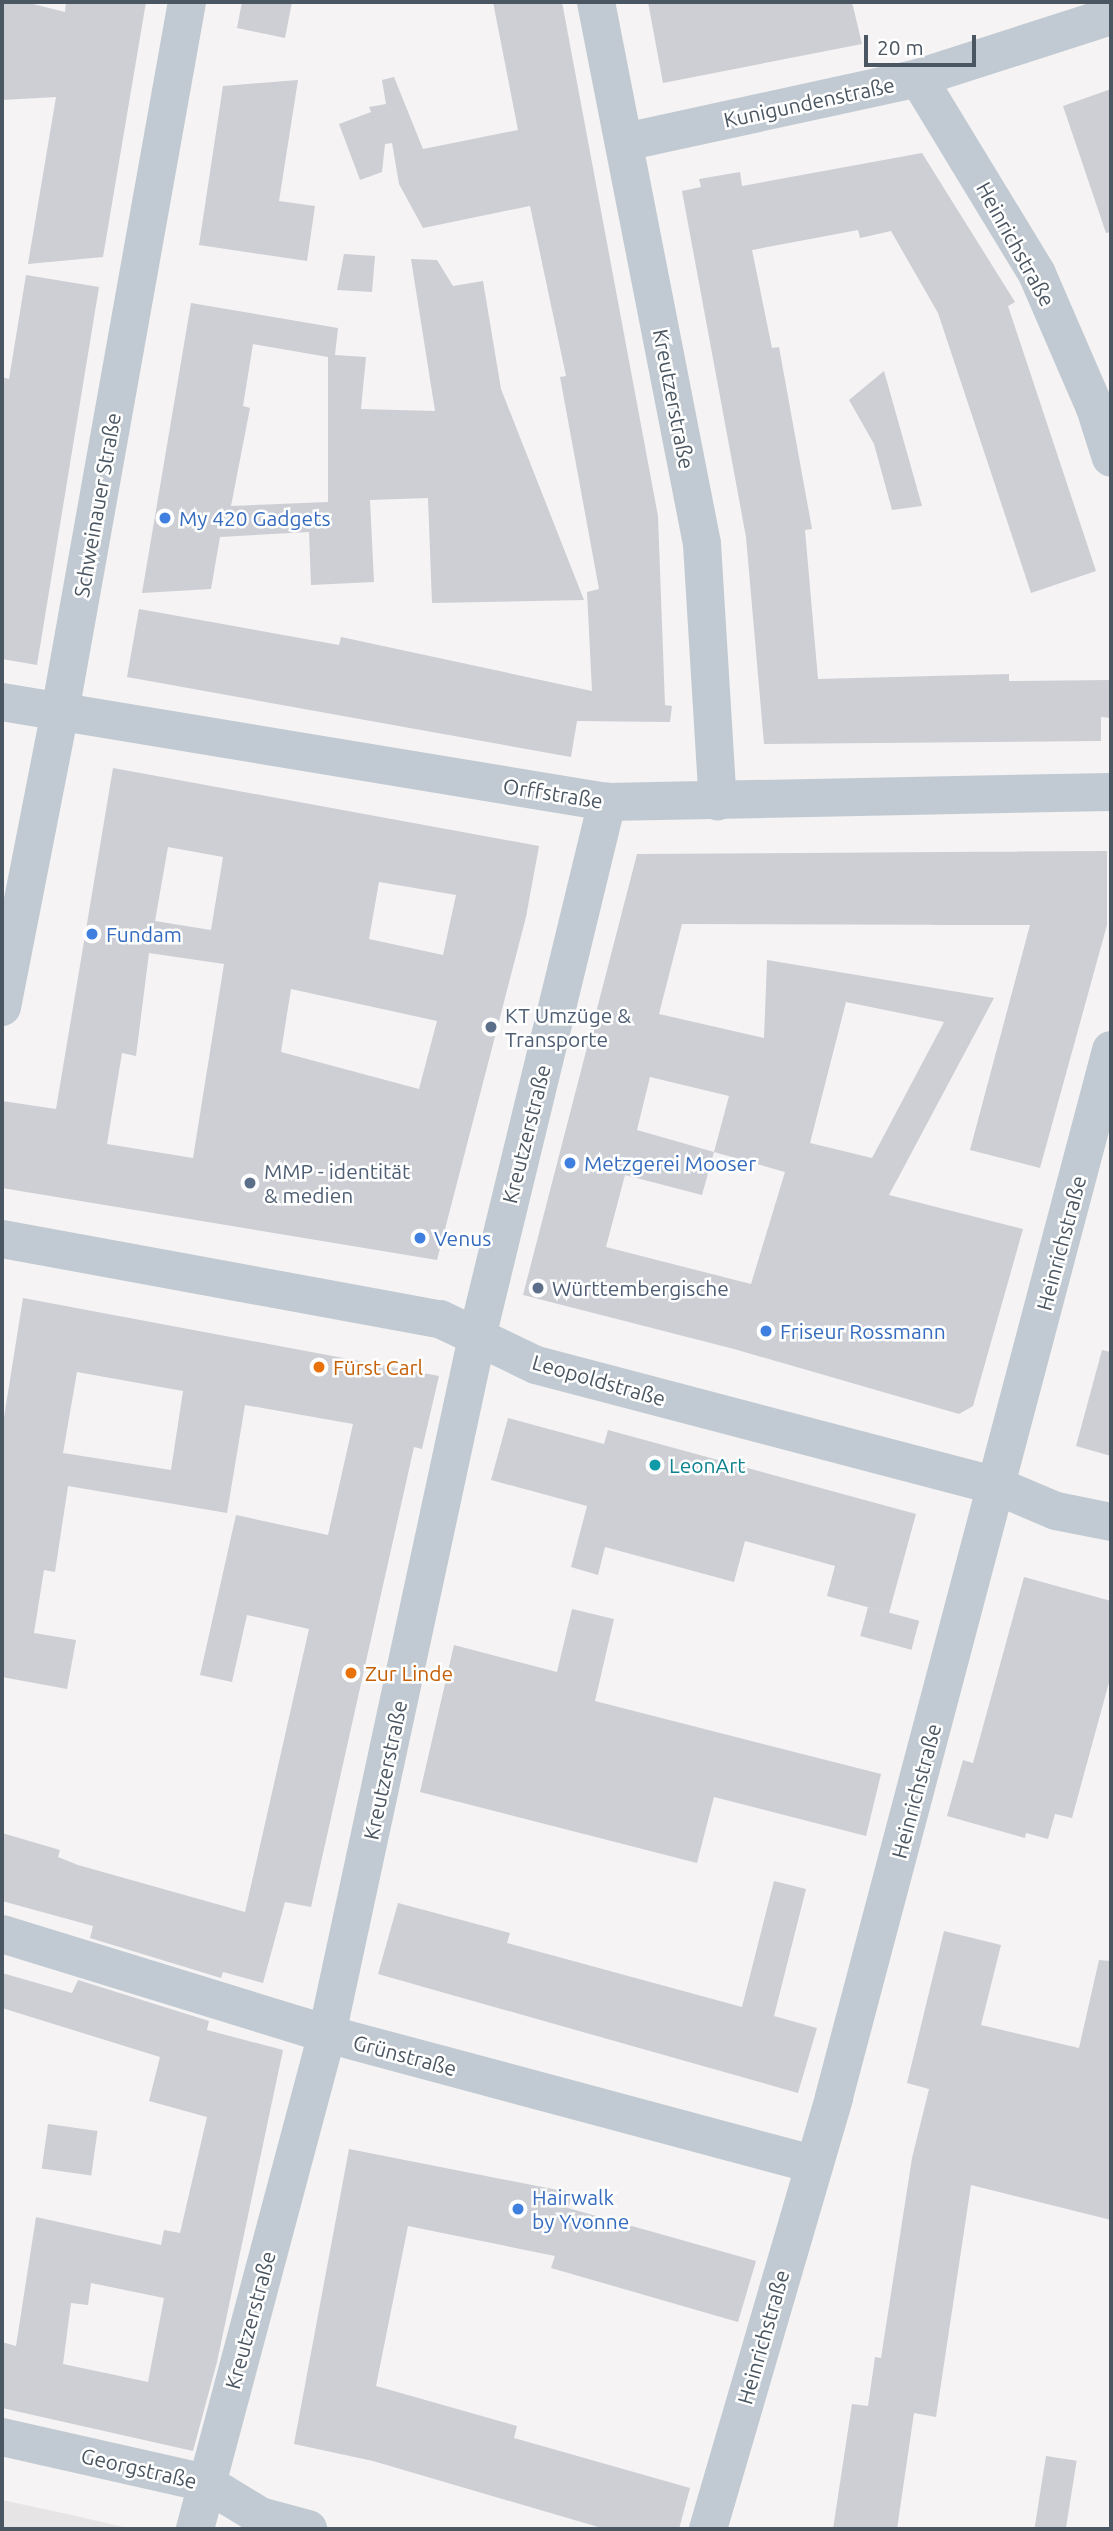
<!DOCTYPE html>
<html>
<head>
<meta charset="utf-8">
<style>
	body { margin:0 }
	#map { position:relative; width:1113px; height:2531px; overflow:hidden; background:#f5f3f3; font-family:Ubuntu,sans-serif }
	div>[style] { position:absolute }
	.education>* { inset:0; background:#e6e4e5 }
	.building>* { inset:0; background:#cdcfd5; transform-origin:0 0 }
	.street>* { height:38px; margin:-19px; padding:0 19px; transform-origin:19px; border-radius:19px; background:#c1cad2 }
	.dots>* { width:19px; height:19px; translate:-50% -50%; box-sizing:border-box; border:4px solid #fff; border-radius:50% }
	span { translate:-50% -50%; white-space:nowrap; text-align:center; line-height:1.15; -webkit-text-stroke:5px #fff; paint-order:stroke }
	.street-label { font-size:21px; color:#4a5661 }
	.shop-label { font-size:21px; color:#366cbe }
	.left { translate:0 -50%; text-align:left }
	.service-label { font-size:21px; color:#4e5e75 }
	.food-label { font-size:21px; color:#c56008 }
	.culture-label { font-size:21px; color:#0d838f }
	.frame { position:absolute; inset:0; border:4px solid #4a5661; pointer-events:none }
	.scale { position:absolute; left:864px; top:35px; width:112px; height:32px; box-sizing:border-box; border:4px solid #4a5661; border-top:0; padding-left:9px; font-size:21px; line-height:24px; white-space:nowrap; color:#4a5661; -webkit-text-stroke:5px #fff; paint-order:stroke }
</style>
</head>
<body>
<div id="map">
	<div class="education">
		<i style="clip-path:polygon(2px 2500px,67px 2514px,132px 2529px,2px 2529px)"></i>
	</div>
	<div class="building">
		<i style="clip-path:polygon(2px 2px,25px 2px,65px 12px,66px 2px,146px 2px,103px 257px,28px 264px,56px 97px,2px 100px)"></i>
		<i style="clip-path:polygon(242px 2px,292px 2px,285px 38px,237px 28px)"></i>
		<i style="clip-path:polygon(493px 2px,562px 2px,658px 516px,665px 705px,672px 706px,670px 722px,577px 721px,571px 757px,127px 677px,139px 609px,339px 645px,341px 637px,592px 691px,587px 592px,599px 589px,560px 377px,566px 376px,530px 206px,423px 228px,399px 184px,392px 143px,385px 144px,382px 172px,360px 180px,339px 124px,371px 112px,369px 107px,386px 104px,382px 80px,394px 77px,423px 149px,518px 130px)"></i>
		<i style="clip-path:polygon(648px 2px,852px 2px,862px 44px,663px 83px)"></i>
		<i style="clip-path:polygon(298px 80px,279px 201px,315px 206px,307px 261px,199px 245px,223px 86px)"></i>
		<i style="clip-path:polygon(1111px 89px,1111px 232px,1106px 233px,1063px 106px)"></i>
		<i style="clip-path:polygon(922px 153px,1015px 302px,1008px 306px,1096px 571px,1031px 593px,938px 313px,891px 231px,860px 238px,858px 230px,752px 250px,772px 348px,779px 347px,812px 529px,805px 530px,818px 679px,1009px 674px,1009px 681px,1111px 680px,1111px 718px,1101px 717px,1101px 741px,764px 744px,746px 537px,682px 191px,701px 187px,699px 179px,740px 172px,742px 186px)"></i>
		<i style="clip-path:polygon(344px 254px,375px 256px,372px 292px,337px 290px)"></i>
		<i style="clip-path:polygon(evenodd,411px 259px,437px 260px,453px 286px,483px 281px,501px 389px,584px 600px,432px 603px,428px 498px,370px 500px,374px 582px,311px 585px,309px 532px,220px 537px,211px 589px,142px 593px,191px 303px,338px 328px,335px 355px,366px 357px,361px 409px,435px 411px,411px 259px,253px 344px,328px 357px,328px 502px,231px 506px,250px 408px,243px 406px,253px 344px)"></i>
		<i style="clip-path:polygon(26px 275px,99px 287px,37px 665px,2px 659px,2px 377px,9px 379px)"></i>
		<i style="clip-path:polygon(884px 371px,922px 506px,892px 510px,874px 444px,849px 400px)"></i>
		<i style="clip-path:polygon(evenodd,113px 768px,539px 846px,526px 917px,437px 1260px,2px 1188px,2px 1101px,56px 1109px,113px 768px,168px 847px,223px 857px,211px 930px,155px 921px,168px 847px,113px 768px,379px 882px,456px 895px,443px 955px,369px 939px,379px 882px,113px 768px,149px 953px,224px 964px,193px 1158px,107px 1144px,122px 1053px,136px 1056px,149px 953px,113px 768px,291px 989px,437px 1021px,419px 1089px,281px 1052px,291px 989px)"></i>
		<i style="clip-path:polygon(evenodd,1107px 851px,1107px 925px,1040px 1168px,970px 1150px,1030px 925px,682px 924px,659px 1014px,764px 1038px,767px 960px,994px 998px,889px 1195px,1023px 1229px,973px 1406px,959px 1414px,734px 1349px,523px 1295px,637px 854px,1107px 851px,846px 1002px,944px 1022px,872px 1158px,810px 1143px,846px 1002px,1107px 851px,650px 1077px,729px 1096px,714px 1152px,637px 1130px,650px 1077px,1107px 851px,714px 1152px,785px 1172px,751px 1284px,606px 1247px,625px 1175px,702px 1195px,714px 1152px)"></i>
		<i style="clip-path:polygon(evenodd,23px 1298px,439px 1376px,422px 1449px,414px 1447px,311px 1907px,285px 1902px,263px 1983px,223px 1972px,221px 1978px,90px 1938px,93px 1926px,2px 1901px,2px 1833px,60px 1850px,58px 1857px,78px 1865px,245px 1912px,309px 1629px,247px 1615px,232px 1682px,200px 1675px,236px 1515px,328px 1535px,353px 1424px,245px 1405px,227px 1513px,68px 1486px,55px 1572px,44px 1570px,34px 1633px,76px 1640px,67px 1689px,2px 1677px,2px 1430px,23px 1298px,77px 1372px,183px 1391px,171px 1470px,63px 1453px,77px 1372px)"></i>
		<i style="clip-path:polygon(1102px 1350px,1111px 1352px,1111px 1456px,1076px 1446px)"></i>
		<i style="clip-path:polygon(508px 1418px,604px 1444px,608px 1430px,916px 1514px,889px 1613px,827px 1596px,835px 1566px,745px 1541px,734px 1582px,605px 1547px,598px 1575px,571px 1567px,587px 1506px,491px 1480px)"></i>
		<i style="clip-path:polygon(1024px 1577px,1111px 1601px,1111px 1675px,1072px 1818px,1055px 1814px,1048px 1839px,1026px 1833px,1025px 1838px,947px 1816px,963px 1760px,973px 1763px)"></i>
		<i style="left:868px;top:1607px;width:53px;height:30px;rotate:15deg"></i>
		<i style="clip-path:polygon(572px 1609px,614px 1619px,595px 1701px,881px 1774px,866px 1836px,714px 1797px,697px 1863px,420px 1792px,454px 1645px,557px 1672px)"></i>
		<i style="clip-path:polygon(774px 1881px,806px 1889px,774px 2016px,817px 2028px,798px 2093px,378px 1974px,398px 1903px,510px 1933px,507px 1943px,742px 2007px)"></i>
		<i style="clip-path:polygon(944px 1931px,1001px 1945px,981px 2025px,1079px 2048px,1099px 1960px,1111px 1961px,1111px 2220px,971px 2185px,936px 2417px,914px 2413px,897px 2529px,833px 2529px,852px 2404px,868px 2406px,875px 2357px,881px 2358px,912px 2158px,929px 2089px,907px 2083px)"></i>
		<i style="clip-path:polygon(evenodd,2px 1973px,72px 1993px,78px 1980px,209px 2021px,207px 2030px,283px 2050px,217px 2362px,193px 2451px,2px 2408px,2px 2342px,16px 2346px,36px 2217px,161px 2245px,164px 2230px,180px 2233px,207px 2117px,149px 2101px,160px 2057px,2px 2008px,2px 1973px,91px 2283px,164px 2298px,148px 2382px,63px 2364px,71px 2303px,88px 2305px,91px 2283px)"></i>
		<i style="left:48px;top:2124px;width:50px;height:45px;rotate:8deg"></i>
		<i style="clip-path:polygon(349px 2149px,573px 2193px,568px 2208px,756px 2261px,738px 2322px,551px 2268px,555px 2256px,408px 2226px,376px 2386px,517px 2426px,514px 2438px,690px 2488px,679px 2529px,605px 2529px,373px 2461px,294px 2444px)"></i>
		<i style="left:1046px;top:2456px;width:31px;height:74px;rotate:9deg"></i>
	</div>
	<div class="street">
		<i style="left:596px;top:2px;width:552px;rotate:78.93deg"></i>
		<i style="left:702px;top:544px;width:258px;rotate:86.5deg"></i>
		<i style="left:918px;top:78px;width:229px;rotate:58.7deg"></i>
		<i style="left:1037px;top:274px;width:146px;rotate:66.6deg"></i>
		<i style="left:1095px;top:408px;width:52px;rotate:72.3deg"></i>
		<i style="left:625px;top:142px;width:300px;rotate:-12.3deg"></i>
		<i style="left:918px;top:78px;width:203px;rotate:-17.8deg"></i>
		<i style="left:2px;top:702px;width:613px;rotate:9.39deg"></i>
		<i style="left:607px;top:802px;width:504px;rotate:-1.14deg"></i>
		<i style="left:2px;top:1007px;width:301px;rotate:-78.9deg"></i>
		<i style="left:60px;top:712px;width:721px;rotate:-79.86deg"></i>
		<i style="left:2px;top:1239px;width:445px;rotate:10.4deg"></i>
		<i style="left:440px;top:1319px;width:106px;rotate:25.6deg"></i>
		<i style="left:536px;top:1365px;width:477px;rotate:14.7deg"></i>
		<i style="left:997px;top:1486px;width:64px;rotate:23deg"></i>
		<i style="left:1056px;top:1511px;width:56px;rotate:11.3deg"></i>
		<i style="left:2px;top:1934px;width:340px;rotate:17.1deg"></i>
		<i style="left:327px;top:2034px;width:502px;rotate:15deg"></i>
		<i style="left:2px;top:2437px;width:209px;rotate:12.7deg"></i>
		<i style="left:206px;top:2483px;width:63px;rotate:31.4deg"></i>
		<i style="left:260px;top:2516px;width:50px;rotate:15.2deg"></i>
		<i style="left:195px;top:2529px;width:512px;rotate:-75.07deg"></i>
		<i style="left:327px;top:2034px;width:713px;rotate:-77.85deg"></i>
		<i style="left:477px;top:1337px;width:551px;rotate:-76.34deg"></i>
		<i style="left:708px;top:2529px;width:450px;rotate:-73.7deg"></i>
		<i style="left:834px;top:2097px;width:1083px;rotate:-75.18deg"></i>
	</div>
	<div class="dots">
		<i style="left:165px;top:518px;background:#3f7fe0"></i>
		<i style="left:92px;top:934px;background:#3f7fe0"></i>
		<i style="left:491px;top:1027px;background:#5c6f8a"></i>
		<i style="left:570px;top:1163px;background:#3f7fe0"></i>
		<i style="left:250px;top:1183px;background:#5c6f8a"></i>
		<i style="left:420px;top:1238px;background:#3f7fe0"></i>
		<i style="left:538px;top:1288px;background:#5c6f8a"></i>
		<i style="left:766px;top:1331px;background:#3f7fe0"></i>
		<i style="left:319px;top:1367px;background:#e8710a"></i>
		<i style="left:655px;top:1465px;background:#0f9aa8"></i>
		<i style="left:351px;top:1673px;background:#e8710a"></i>
		<i style="left:518px;top:2209px;background:#3f7fe0"></i>
	</div>
	<div class="street-label">
		<span style="left:809px;top:102px;rotate:-12deg">Kunigundenstraße</span>
		<span style="left:1016px;top:244px;rotate:61deg">Heinrichstraße</span>
		<span style="left:674px;top:399px;rotate:79deg">Kreutzerstraße</span>
		<span style="left:97px;top:505px;rotate:-80deg">Schweinauer Straße</span>
		<span style="left:553px;top:793px;rotate:9deg">Orffstraße</span>
		<span style="left:526px;top:1134px;rotate:-76deg">Kreutzerstraße</span>
		<span style="left:1061px;top:1243px;rotate:-75deg">Heinrichstraße</span>
		<span style="left:599px;top:1380px;rotate:16deg">Leopoldstraße</span>
		<span style="left:385px;top:1770px;rotate:-78deg">Kreutzerstraße</span>
		<span style="left:916px;top:1791px;rotate:-75deg">Heinrichstraße</span>
		<span style="left:405px;top:2055px;rotate:15deg">Grünstraße</span>
		<span style="left:250px;top:2320px;rotate:-75deg">Kreutzerstraße</span>
		<span style="left:763px;top:2337px;rotate:-74deg">Heinrichstraße</span>
		<span style="left:139px;top:2468px;rotate:13deg">Georgstraße</span>
	</div>
	<div class="shop-label">
		<span class="left" style="left:179px;top:518px">My 420 Gadgets</span>
		<span class="left" style="left:106px;top:934px">Fundam</span>
		<span class="left" style="left:584px;top:1163px">Metzgerei Mooser</span>
		<span class="left" style="left:434px;top:1238px">Venus</span>
		<span class="left" style="left:780px;top:1331px">Friseur Rossmann</span>
		<span class="left" style="left:532px;top:2209px">Hairwalk<br>by Yvonne</span>
	</div>
	<div class="service-label">
		<span class="left" style="left:505px;top:1027px">KT Umzüge &amp;<br>Transporte</span>
		<span class="left" style="left:264px;top:1183px">MMP - identität<br>&amp; medien</span>
		<span class="left" style="left:552px;top:1288px">Württembergische</span>
	</div>
	<div class="food-label">
		<span class="left" style="left:333px;top:1367px">Fürst Carl</span>
		<span class="left" style="left:365px;top:1673px">Zur Linde</span>
	</div>
	<div class="culture-label">
		<span class="left" style="left:669px;top:1465px">LeonArt</span>
	</div>
	<div class="frame"></div>
	<div class="scale">20 m</div>
</div>
</body>
</html>
